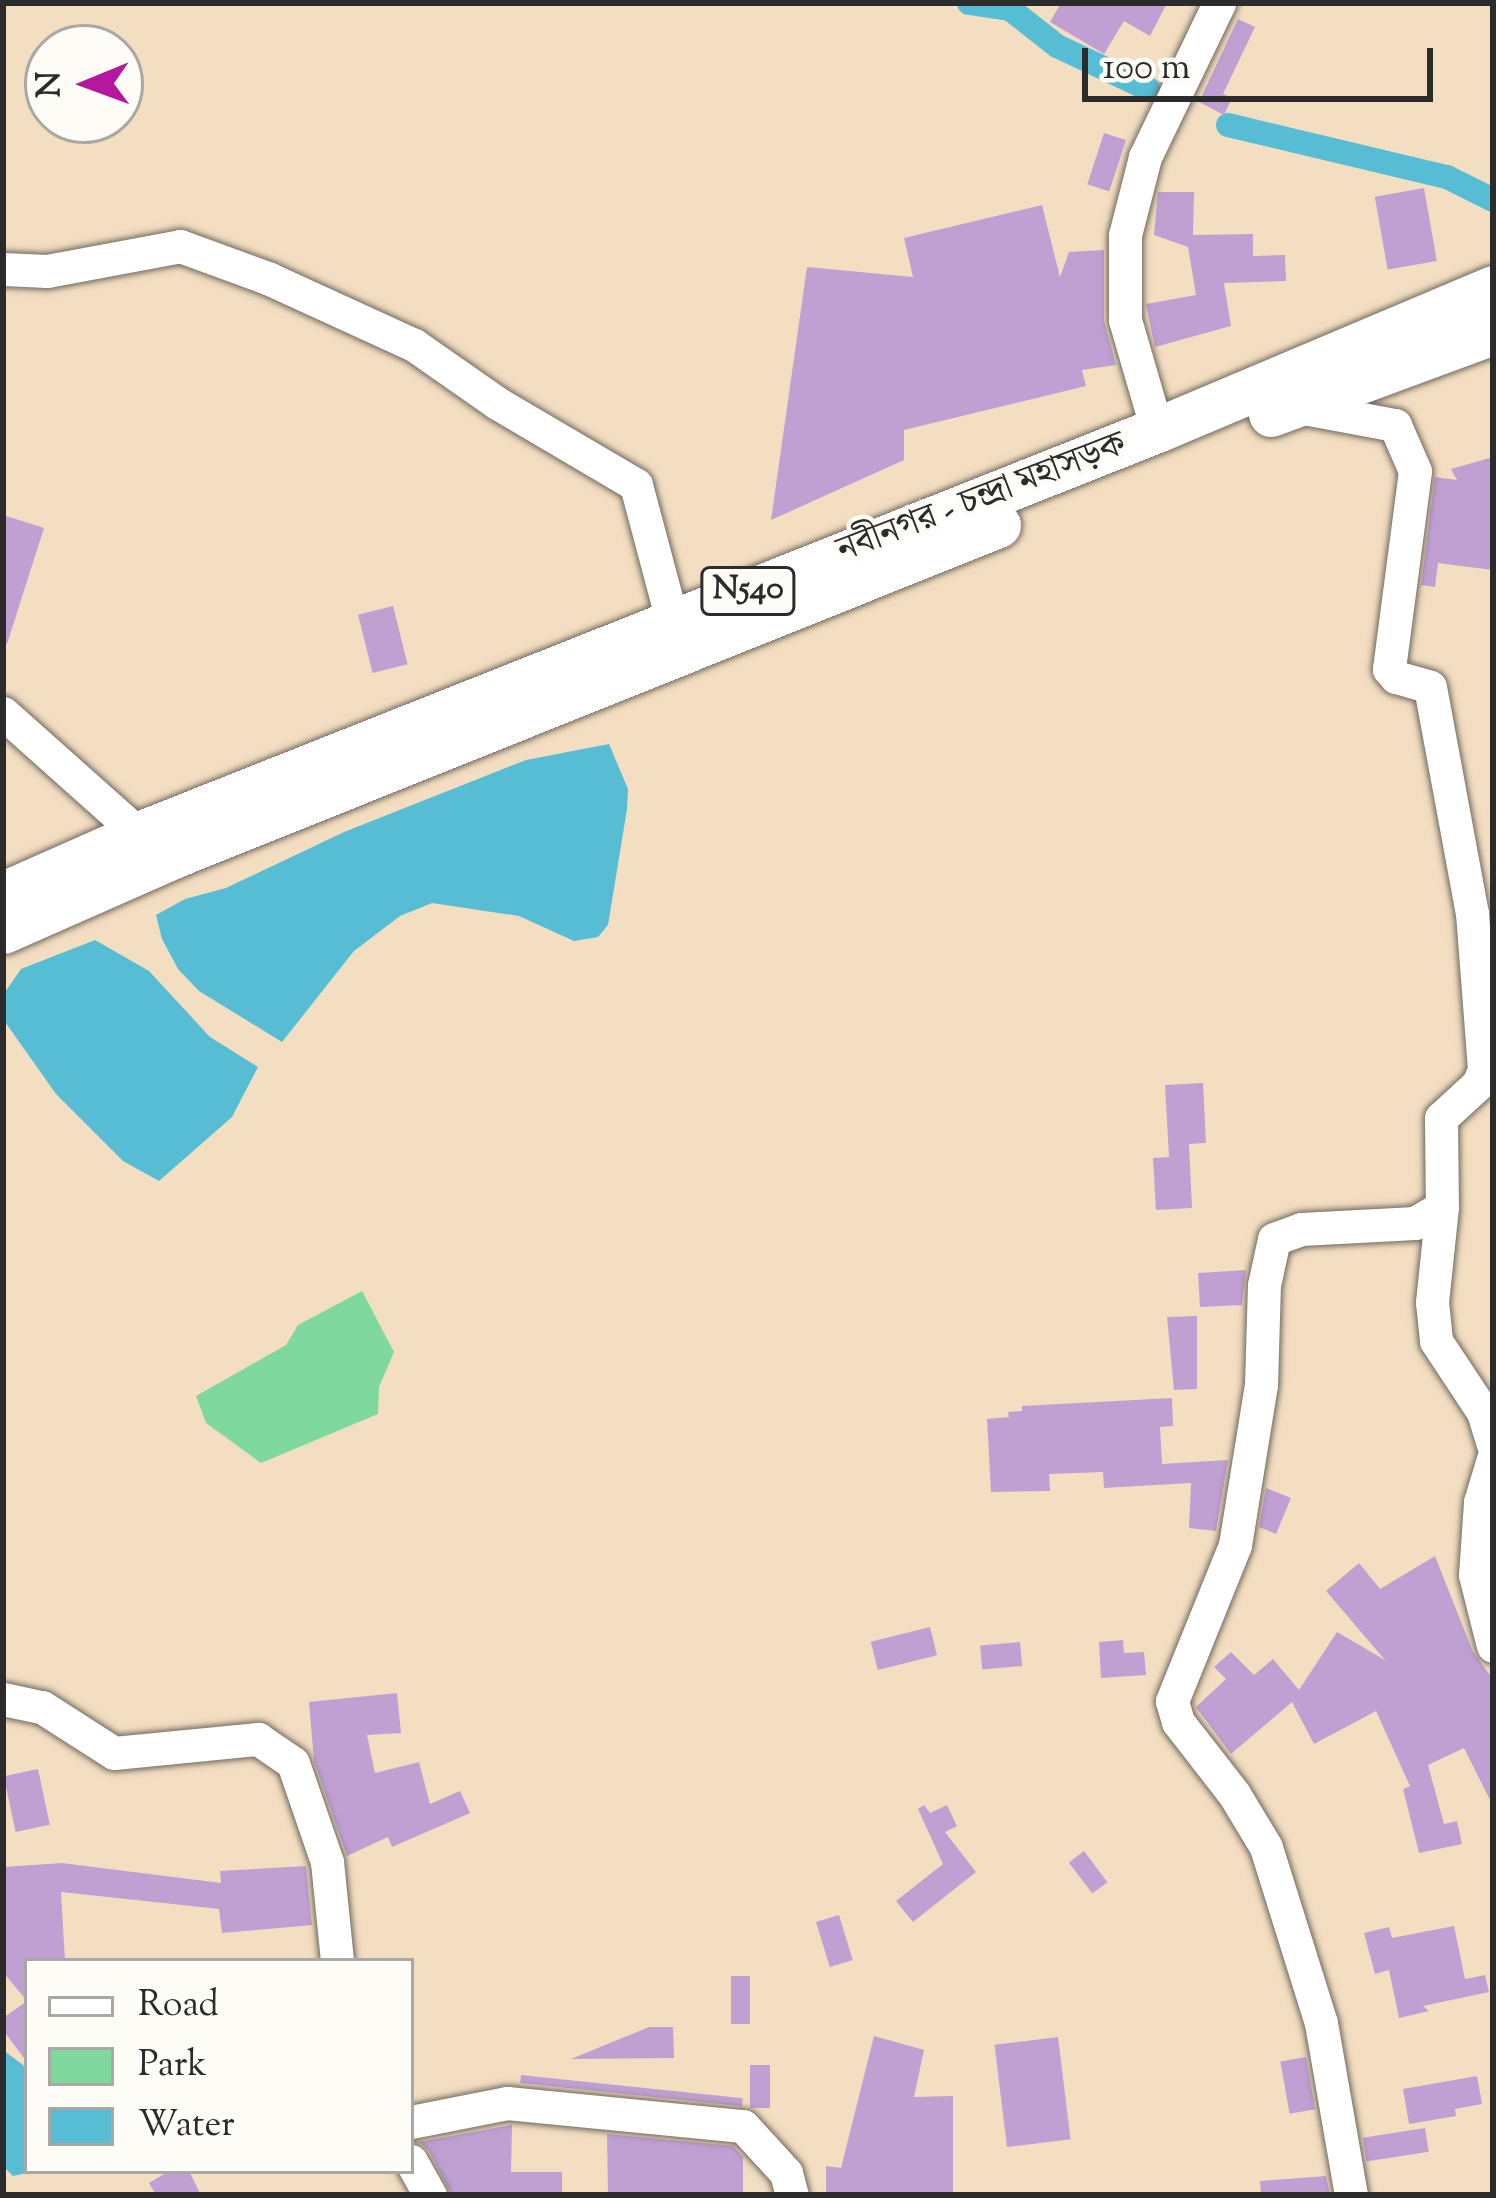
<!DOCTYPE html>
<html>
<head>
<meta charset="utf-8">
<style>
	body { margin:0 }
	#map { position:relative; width:1496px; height:2198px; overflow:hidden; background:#f4dec1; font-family:"Sorts Mill Goudy","Noto Serif Bengali",serif }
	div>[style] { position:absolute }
	.green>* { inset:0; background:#7fd89e }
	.water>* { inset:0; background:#56bdd4 }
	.canal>* { height:24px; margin:-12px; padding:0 12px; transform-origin:12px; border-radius:12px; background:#56bdd4 }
	.building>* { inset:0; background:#c0a0d3; transform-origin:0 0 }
	.roads { filter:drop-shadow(0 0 3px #716a60) drop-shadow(0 0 3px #716a60) }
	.minor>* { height:33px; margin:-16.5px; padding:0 16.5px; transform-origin:16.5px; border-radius:16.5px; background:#fff }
	.highway>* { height:45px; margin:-22.5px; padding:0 22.5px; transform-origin:22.5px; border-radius:22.5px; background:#fff }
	span { translate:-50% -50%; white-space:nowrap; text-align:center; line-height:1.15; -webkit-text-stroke:9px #fdfcf7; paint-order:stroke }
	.shield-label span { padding:3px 9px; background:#fdfcf7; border:3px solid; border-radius:9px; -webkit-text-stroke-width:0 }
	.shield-label { font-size:33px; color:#2b2b2b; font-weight:700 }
	.street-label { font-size:36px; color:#2b2b2b }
	.frame { position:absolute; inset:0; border:6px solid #2b2b2b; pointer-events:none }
	.legend { position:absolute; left:24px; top:1958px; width:390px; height:216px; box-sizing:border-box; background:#fdfcf7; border:3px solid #a9a8a5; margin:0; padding:15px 21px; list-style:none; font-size:36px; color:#2b2b2b }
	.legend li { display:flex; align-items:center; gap:24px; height:60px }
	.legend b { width:60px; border:3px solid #a9a8a5 }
	.north { position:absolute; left:24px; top:24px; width:120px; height:120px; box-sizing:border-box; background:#fdfcf7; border:3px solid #a9a8a5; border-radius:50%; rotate:269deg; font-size:33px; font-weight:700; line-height:48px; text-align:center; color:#2b2b2b }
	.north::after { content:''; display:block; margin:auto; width:42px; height:54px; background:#b5179e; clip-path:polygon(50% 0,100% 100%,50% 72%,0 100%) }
	.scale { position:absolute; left:1082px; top:48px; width:351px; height:54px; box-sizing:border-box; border:6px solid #2b2b2b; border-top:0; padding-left:15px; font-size:36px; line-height:42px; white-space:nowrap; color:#2b2b2b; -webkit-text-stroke:9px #fdfcf7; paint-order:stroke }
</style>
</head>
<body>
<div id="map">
	<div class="green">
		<i style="clip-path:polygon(362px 1291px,394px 1352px,379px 1387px,378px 1414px,261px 1463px,206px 1423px,196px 1396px,286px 1345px,298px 1325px)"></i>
	</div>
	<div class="water">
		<i style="clip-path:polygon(609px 744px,628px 789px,627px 809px,608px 925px,598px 937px,574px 941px,519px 916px,432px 903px,400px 916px,354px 951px,282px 1042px,199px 991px,178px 969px,162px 939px,156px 915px,185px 899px,226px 888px,344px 832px,526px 760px)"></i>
		<i style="clip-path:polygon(95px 940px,149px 971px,210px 1037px,258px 1067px,232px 1117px,159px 1181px,123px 1161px,56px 1094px,3px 1019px,3px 995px,21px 969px)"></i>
		<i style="clip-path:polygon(3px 2050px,27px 2068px,27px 2171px,35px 2171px,13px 2176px,3px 2166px)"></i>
	</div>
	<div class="canal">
		<i style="left:969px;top:3px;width:41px;rotate:8.3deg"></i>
		<i style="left:1010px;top:9px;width:60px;rotate:38.2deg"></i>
		<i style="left:1057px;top:46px;width:101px;rotate:25.3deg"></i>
		<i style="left:1228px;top:125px;width:225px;rotate:13.4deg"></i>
		<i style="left:1447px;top:177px;width:51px;rotate:26.6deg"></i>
	</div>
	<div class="building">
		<i style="clip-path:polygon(1061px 3px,1167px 3px,1150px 36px,1124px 21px,1104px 54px,1050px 22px)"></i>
		<i style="clip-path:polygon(1238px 19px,1255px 27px,1223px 94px,1232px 98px,1224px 115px,1199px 102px)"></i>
		<i style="left:1104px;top:133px;width:23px;height:54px;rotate:18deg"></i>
		<i style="left:1424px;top:188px;width:74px;height:50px;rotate:80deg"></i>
		<i style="clip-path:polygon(1158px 192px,1194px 192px,1193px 235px,1253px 234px,1253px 256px,1285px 255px,1286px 281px,1224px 283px,1231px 326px,1155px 347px,1146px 304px,1196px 295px,1188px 247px,1154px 235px)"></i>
		<i style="clip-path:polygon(1042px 205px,1060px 277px,1069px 252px,1104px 250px,1104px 321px,1116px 365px,1082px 370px,1086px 386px,904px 430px,904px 460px,771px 520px,807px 267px,913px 277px,904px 238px)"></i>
		<i style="clip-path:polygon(1493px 457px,1493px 570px,1438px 563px,1435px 587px,1421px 585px,1435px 477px,1457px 480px,1451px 469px)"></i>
		<i style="clip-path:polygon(3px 515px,44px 528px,7px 644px,3px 643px)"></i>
		<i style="left:393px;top:606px;width:60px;height:36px;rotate:76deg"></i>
		<i style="clip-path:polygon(1203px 1083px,1206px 1143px,1189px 1144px,1192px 1208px,1156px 1210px,1153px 1158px,1169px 1157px,1165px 1085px)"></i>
		<i style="clip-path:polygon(1246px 1270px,1242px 1305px,1200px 1307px,1198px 1273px)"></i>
		<i style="clip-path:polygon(1197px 1316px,1197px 1389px,1174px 1390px,1167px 1317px)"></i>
		<i style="clip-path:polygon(1172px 1398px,1173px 1426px,1160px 1427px,1162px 1464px,1228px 1460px,1216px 1531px,1189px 1528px,1191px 1483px,1104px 1488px,1103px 1472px,1049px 1474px,1050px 1491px,991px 1492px,987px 1419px,1009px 1417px,1008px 1412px,1022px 1411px,1022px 1406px)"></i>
		<i style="clip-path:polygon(1266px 1488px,1291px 1498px,1276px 1534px,1259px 1527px)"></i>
		<i style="clip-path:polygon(1435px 1556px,1473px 1652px,1493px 1679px,1493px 1806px,1464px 1748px,1428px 1765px,1444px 1824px,1457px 1821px,1462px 1844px,1419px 1853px,1403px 1789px,1410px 1786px,1376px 1711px,1314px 1744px,1292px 1702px,1231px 1754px,1196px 1707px,1226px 1679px,1214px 1667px,1231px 1652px,1254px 1675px,1273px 1659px,1299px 1690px,1337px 1632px,1385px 1660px,1326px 1591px,1359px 1563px,1380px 1589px)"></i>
		<i style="left:930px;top:1627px;width:29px;height:61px;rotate:76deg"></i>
		<i style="clip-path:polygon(1123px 1640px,1124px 1653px,1144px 1652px,1146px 1675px,1101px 1678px,1099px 1642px)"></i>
		<i style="left:1020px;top:1642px;width:24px;height:40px;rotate:85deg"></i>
		<i style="clip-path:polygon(397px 1693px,401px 1733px,367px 1735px,375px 1773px,419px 1762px,430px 1804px,460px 1791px,470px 1813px,392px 1847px,388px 1837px,347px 1856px,314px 1761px,309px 1702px)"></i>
		<i style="left:38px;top:1769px;width:57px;height:35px;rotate:78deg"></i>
		<i style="clip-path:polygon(924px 1805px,930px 1813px,947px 1805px,957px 1826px,945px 1832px,976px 1872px,913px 1922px,896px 1901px,943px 1864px,918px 1809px)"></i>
		<i style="left:1084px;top:1851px;width:39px;height:19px;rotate:53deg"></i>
		<i style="clip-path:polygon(62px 1863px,221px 1883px,220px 1871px,306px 1866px,312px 1925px,222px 1933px,219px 1909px,61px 1892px,65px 1961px,27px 1961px,27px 2062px,3px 2030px,3px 2018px,27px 2001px,3px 1972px,3px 1867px)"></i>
		<i style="left:839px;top:1915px;width:47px;height:24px;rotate:73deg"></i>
		<i style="clip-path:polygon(1454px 1926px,1465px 1979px,1485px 1975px,1489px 1992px,1423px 2006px,1429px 2011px,1399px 2018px,1389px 1970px,1375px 1974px,1364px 1933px,1389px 1927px,1392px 1938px)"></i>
		<i style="left:731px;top:1976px;width:19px;height:48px"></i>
		<i style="clip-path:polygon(649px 2027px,673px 2027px,674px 2058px,571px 2059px)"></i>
		<i style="clip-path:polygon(874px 2036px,924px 2050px,914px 2097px,953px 2096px,953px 2195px,826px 2195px,826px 2166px,841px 2168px)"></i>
		<i style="left:1058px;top:2037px;width:103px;height:64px;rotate:83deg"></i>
		<i style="left:1306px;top:2057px;width:53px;height:26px;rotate:80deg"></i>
		<i style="left:750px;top:2065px;width:20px;height:43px"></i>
		<i style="left:521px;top:2075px;width:223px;height:8px;rotate:6deg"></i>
		<i style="clip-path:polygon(1477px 2076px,1482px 2104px,1455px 2109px,1456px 2116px,1409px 2124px,1403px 2089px)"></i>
		<i style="clip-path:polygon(512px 2125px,511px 2172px,562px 2172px,562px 2195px,450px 2192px,429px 2151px,419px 2142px)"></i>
		<i style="left:1425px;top:2128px;width:24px;height:63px;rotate:81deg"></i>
		<i style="clip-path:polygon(607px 2134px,733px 2146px,743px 2157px,743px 2195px,608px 2195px)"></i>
		<i style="clip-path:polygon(169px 2171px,189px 2171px,201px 2195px,156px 2195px,149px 2183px)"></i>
		<i style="clip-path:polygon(1326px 2176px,1330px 2195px,1261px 2195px,1260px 2181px)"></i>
	</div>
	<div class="roads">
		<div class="minor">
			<i style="left:3px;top:269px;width:44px;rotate:2.6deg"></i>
			<i style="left:47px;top:271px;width:135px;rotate:-10.6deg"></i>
			<i style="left:180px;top:246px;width:96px;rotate:20.1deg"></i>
			<i style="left:270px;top:279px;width:158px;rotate:24.6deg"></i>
			<i style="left:414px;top:345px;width:101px;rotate:34.9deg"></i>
			<i style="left:497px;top:403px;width:161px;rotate:30.5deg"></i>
			<i style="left:636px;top:485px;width:140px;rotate:75.1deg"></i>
			<i style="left:1293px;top:406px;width:104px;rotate:10.6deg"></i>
			<i style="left:1395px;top:425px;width:50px;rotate:66.5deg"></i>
			<i style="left:1415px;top:471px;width:200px;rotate:97.5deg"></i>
			<i style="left:1389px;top:669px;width:11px;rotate:49deg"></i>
			<i style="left:1396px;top:677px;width:35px;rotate:16deg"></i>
			<i style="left:1430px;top:687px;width:230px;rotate:79.5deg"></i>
			<i style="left:1472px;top:913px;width:157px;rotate:85.6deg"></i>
			<i style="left:1484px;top:1070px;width:15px;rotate:113deg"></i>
			<i style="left:1478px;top:1084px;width:50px;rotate:137.4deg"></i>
			<i style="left:1441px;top:1118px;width:89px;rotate:89.4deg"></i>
			<i style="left:1442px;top:1207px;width:96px;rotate:96deg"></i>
			<i style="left:1432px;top:1302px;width:39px;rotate:84deg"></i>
			<i style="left:1436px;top:1341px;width:85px;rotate:56.5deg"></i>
			<i style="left:1483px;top:1412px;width:34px;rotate:73deg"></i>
			<i style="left:1157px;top:430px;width:115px;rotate:-106.2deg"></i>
			<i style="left:1125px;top:320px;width:85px;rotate:-90deg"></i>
			<i style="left:1125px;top:235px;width:81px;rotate:-75.6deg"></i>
			<i style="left:1145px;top:157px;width:171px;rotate:-64.3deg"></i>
			<i style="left:3px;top:713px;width:182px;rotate:41.7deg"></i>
			<i style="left:1493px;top:1459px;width:45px;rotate:106.8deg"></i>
			<i style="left:1480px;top:1502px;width:73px;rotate:93.9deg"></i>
			<i style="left:1475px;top:1575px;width:73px;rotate:75.8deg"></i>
			<i style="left:3px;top:1699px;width:40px;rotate:12deg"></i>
			<i style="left:42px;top:1707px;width:85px;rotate:32.6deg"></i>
			<i style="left:114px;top:1753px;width:145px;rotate:-5.6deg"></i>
			<i style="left:258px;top:1739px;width:42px;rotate:34.4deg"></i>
			<i style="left:293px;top:1763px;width:105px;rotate:71deg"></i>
			<i style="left:327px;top:1862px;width:100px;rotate:84.2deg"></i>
			<i style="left:411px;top:2122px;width:98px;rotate:-11.2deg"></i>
			<i style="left:507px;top:2103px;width:237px;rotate:5.6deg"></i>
			<i style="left:743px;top:2126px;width:64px;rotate:47.5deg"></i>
			<i style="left:786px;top:2173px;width:23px;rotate:75deg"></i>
			<i style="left:411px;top:2161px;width:39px;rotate:61deg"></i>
			<i style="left:1351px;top:2195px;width:175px;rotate:-99.9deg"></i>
			<i style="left:1321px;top:2023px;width:184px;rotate:-107.4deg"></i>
			<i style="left:1266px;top:1847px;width:62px;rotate:-121.1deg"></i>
			<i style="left:1234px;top:1794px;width:91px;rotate:-127.9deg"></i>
			<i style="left:1178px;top:1722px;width:22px;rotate:-106deg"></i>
			<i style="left:1172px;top:1701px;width:168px;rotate:-68deg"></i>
			<i style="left:1235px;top:1545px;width:162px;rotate:-80.8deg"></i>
			<i style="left:1261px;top:1385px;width:100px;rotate:-88.3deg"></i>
			<i style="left:1264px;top:1285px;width:47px;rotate:-77.7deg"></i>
			<i style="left:1274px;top:1239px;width:29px;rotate:-20deg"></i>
			<i style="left:1301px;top:1229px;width:114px;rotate:-3deg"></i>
			<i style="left:1415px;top:1223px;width:31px;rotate:-31deg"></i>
		</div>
		<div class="highway">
			<i style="left:1271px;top:414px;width:237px;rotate:-20.3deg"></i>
			<i style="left:3px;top:894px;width:149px;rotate:-23.8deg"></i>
			<i style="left:139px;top:834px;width:1095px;rotate:-21.65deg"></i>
			<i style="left:1157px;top:430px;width:365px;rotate:-22.9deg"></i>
			<i style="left:3px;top:931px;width:186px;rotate:-23.8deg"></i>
			<i style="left:173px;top:856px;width:889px;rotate:-21.86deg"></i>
		</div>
	</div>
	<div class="shield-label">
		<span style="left:748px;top:591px">N540</span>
	</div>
	<div class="street-label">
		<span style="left:982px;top:499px;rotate:-21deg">নবীনগর - চন্দ্রা মহাসড়ক</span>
	</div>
	<div class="frame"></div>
	<ul class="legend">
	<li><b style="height:15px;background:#fff"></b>Road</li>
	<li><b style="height:33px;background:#7fd89e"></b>Park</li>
	<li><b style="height:33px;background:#56bdd4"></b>Water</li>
	</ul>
	<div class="north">N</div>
	<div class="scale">100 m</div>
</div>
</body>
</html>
